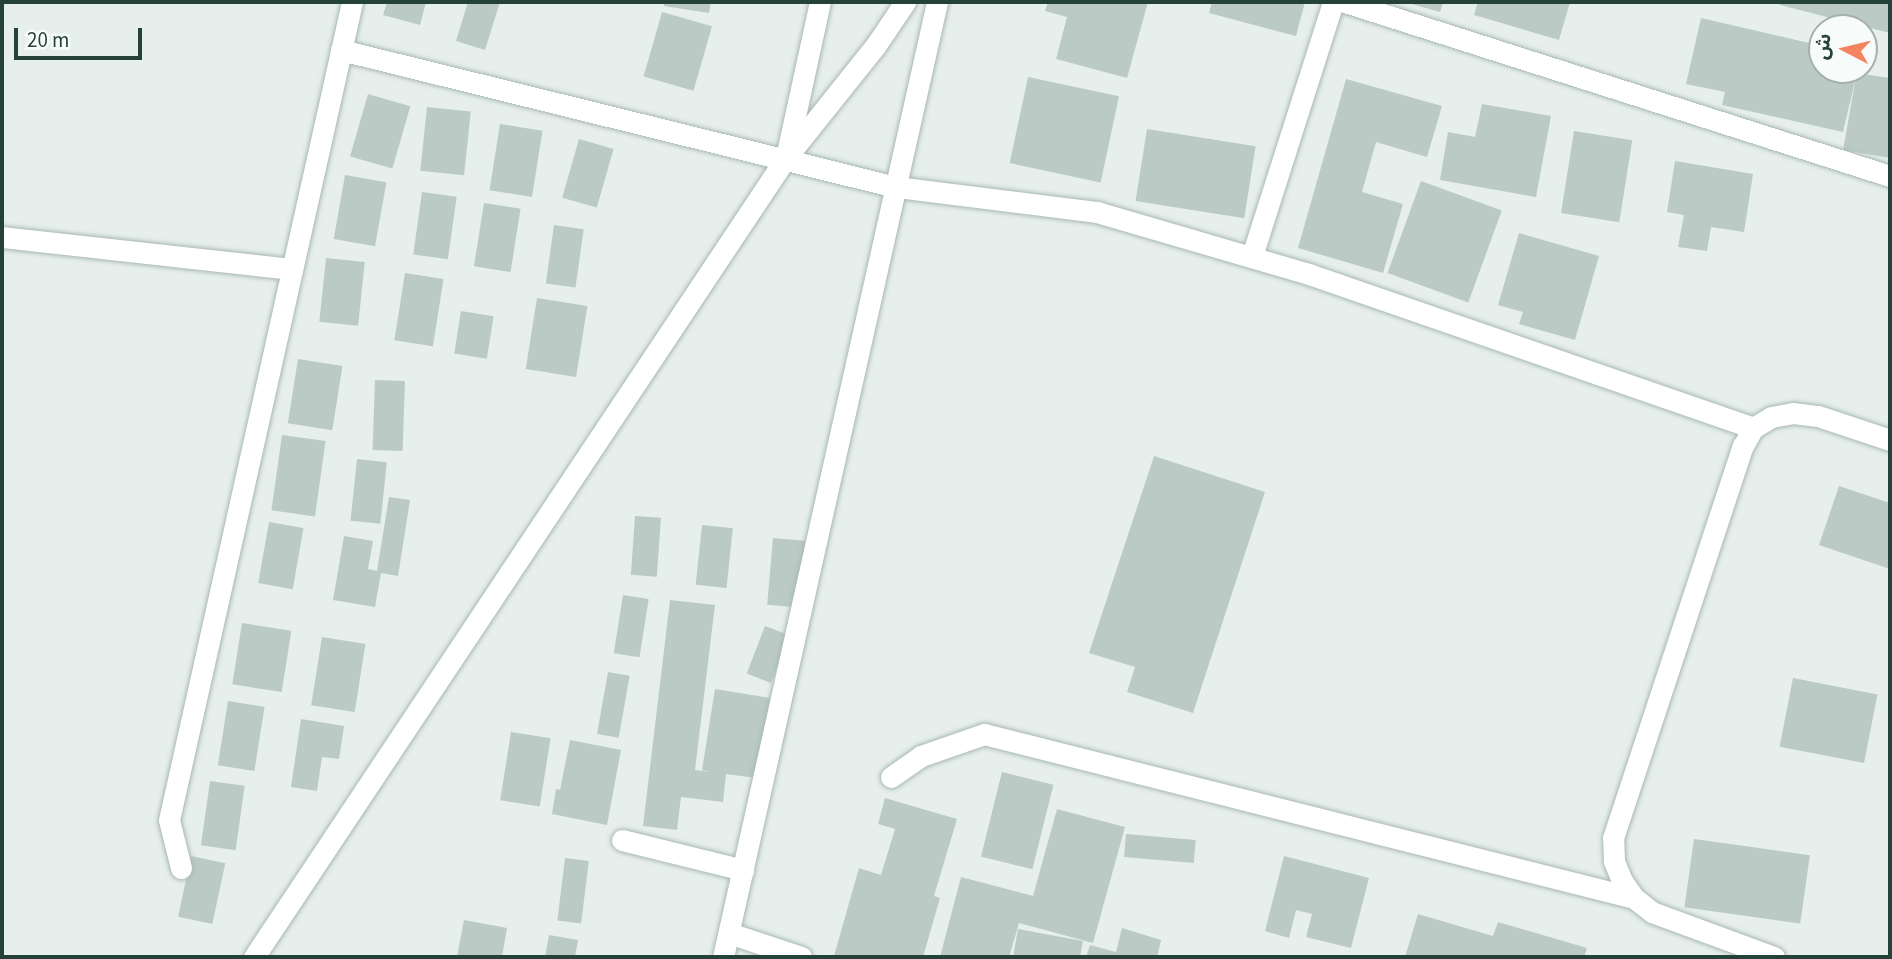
<!DOCTYPE html>
<html>
<head>
<meta charset="utf-8">
<style>
	body { margin:0 }
	#map { position:relative; width:1892px; height:959px; overflow:hidden; background:#e6efeb; font-family:"Source Sans 3","Noto Sans Arabic",sans-serif }
	div>[style] { position:absolute }
	.building>* { inset:0; background:#bbcac4; transform-origin:0 0 }
	.roads { filter:drop-shadow(0 0 2px #a8b8b2) drop-shadow(0 0 2px #a8b8b2) }
	.minor>* { height:21px; margin:-10.5px; padding:0 10.5px; transform-origin:10.5px; border-radius:10.5px; background:#fff }
	span { translate:-50% -50%; white-space:nowrap; text-align:center; line-height:1.15; -webkit-text-stroke:6px #f7fbf9; paint-order:stroke }
	.frame { position:absolute; inset:0; border:4px solid #24423a; pointer-events:none }
	.north { position:absolute; left:1808px; top:14px; width:70px; height:70px; box-sizing:border-box; background:#f7fbf9; border:2px solid #a3b1ad; border-radius:50%; rotate:277deg; font-size:19px; font-weight:700; line-height:28px; text-align:center; color:#24423a }
	.north::after { content:''; display:block; margin:auto; width:24px; height:32px; background:#f4845f; clip-path:polygon(50% 0,100% 100%,50% 72%,0 100%) }
	.scale { position:absolute; left:14px; top:28px; width:128px; height:32px; box-sizing:border-box; border:4px solid #24423a; border-top:0; padding-left:9px; font-size:21px; line-height:24px; white-space:nowrap; color:#24423a; -webkit-text-stroke:5px #f7fbf9; paint-order:stroke }
</style>
</head>
<body>
<div id="map">
	<div class="building">
		<i style="clip-path:polygon(387px 2px,426px 2px,420px 25px,383px 15px)"></i>
		<i style="clip-path:polygon(468px 2px,500px 2px,485px 50px,456px 41px)"></i>
		<i style="clip-path:polygon(664px 2px,711px 2px,709px 13px,664px 6px)"></i>
		<i style="clip-path:polygon(1048px 2px,1148px 2px,1127px 78px,1056px 59px,1067px 17px,1045px 11px)"></i>
		<i style="clip-path:polygon(1212px 2px,1305px 2px,1296px 36px,1209px 13px)"></i>
		<i style="clip-path:polygon(1405px 2px,1443px 2px,1440px 12px)"></i>
		<i style="clip-path:polygon(1478px 2px,1570px 2px,1559px 40px,1474px 15px)"></i>
		<i style="clip-path:polygon(1781px 2px,1890px 2px,1890px 33px,1780px 5px)"></i>
		<i style="left:662px;top:12px;width:52px;height:67px;rotate:16deg"></i>
		<i style="clip-path:polygon(1701px 18px,1822px 46px,1822px 70px,1857px 70px,1856px 73px,1890px 78px,1890px 158px,1843px 150px,1856px 77px,1843px 132px,1722px 105px,1725px 92px,1686px 84px)"></i>
		<i style="left:1028px;top:77px;width:93px;height:88px;rotate:12deg"></i>
		<i style="clip-path:polygon(1346px 79px,1442px 106px,1427px 157px,1376px 142px,1362px 192px,1403px 204px,1383px 273px,1298px 248px)"></i>
		<i style="left:368px;top:94px;width:44px;height:65px;rotate:16deg"></i>
		<i style="clip-path:polygon(1482px 104px,1551px 116px,1536px 197px,1440px 180px,1448px 132px,1475px 137px)"></i>
		<i style="left:427px;top:107px;width:44px;height:64px;rotate:6deg"></i>
		<i style="left:500px;top:124px;width:43px;height:67px;rotate:9deg"></i>
		<i style="left:1147px;top:129px;width:110px;height:73px;rotate:9deg"></i>
		<i style="left:1574px;top:131px;width:59px;height:83px;rotate:9deg"></i>
		<i style="left:579px;top:139px;width:36px;height:61px;rotate:16deg"></i>
		<i style="clip-path:polygon(1675px 161px,1753px 174px,1744px 232px,1711px 227px,1707px 251px,1678px 247px,1684px 215px,1667px 212px)"></i>
		<i style="left:345px;top:175px;width:42px;height:65px;rotate:10deg"></i>
		<i style="left:1421px;top:181px;width:86px;height:98px;rotate:20deg"></i>
		<i style="left:422px;top:192px;width:35px;height:63px;rotate:8deg"></i>
		<i style="left:484px;top:203px;width:37px;height:64px;rotate:9deg"></i>
		<i style="left:554px;top:225px;width:30px;height:59px;rotate:8deg"></i>
		<i style="clip-path:polygon(1519px 233px,1599px 256px,1575px 340px,1519px 324px,1523px 312px,1498px 305px)"></i>
		<i style="left:326px;top:258px;width:39px;height:64px;rotate:6deg"></i>
		<i style="left:405px;top:273px;width:39px;height:68px;rotate:9deg"></i>
		<i style="left:537px;top:298px;width:51px;height:72px;rotate:9deg"></i>
		<i style="left:461px;top:311px;width:33px;height:43px;rotate:9deg"></i>
		<i style="left:298px;top:359px;width:45px;height:65px;rotate:9deg"></i>
		<i style="left:375px;top:380px;width:30px;height:70px;rotate:2deg"></i>
		<i style="left:282px;top:435px;width:44px;height:76px;rotate:8deg"></i>
		<i style="clip-path:polygon(1154px 456px,1265px 492px,1193px 713px,1127px 692px,1135px 667px,1089px 653px)"></i>
		<i style="left:357px;top:459px;width:30px;height:62px;rotate:6deg"></i>
		<i style="clip-path:polygon(1839px 486px,1890px 503px,1890px 569px,1819px 545px)"></i>
		<i style="clip-path:polygon(389px 497px,410px 500px,398px 576px,381px 573px,375px 607px,333px 600px,344px 536px,373px 541px,368px 569px,377px 571px)"></i>
		<i style="left:635px;top:516px;width:26px;height:59px;rotate:4deg"></i>
		<i style="left:269px;top:522px;width:35px;height:62px;rotate:10deg"></i>
		<i style="left:702px;top:525px;width:31px;height:60px;rotate:6deg"></i>
		<i style="left:773px;top:538px;width:32px;height:67px;rotate:5deg"></i>
		<i style="left:623px;top:595px;width:26px;height:59px;rotate:9deg"></i>
		<i style="clip-path:polygon(670px 600px,715px 605px,695px 770px,711px 772px,702px 770px,715px 689px,770px 698px,756px 778px,726px 774px,723px 802px,681px 797px,677px 830px,643px 826px)"></i>
		<i style="left:242px;top:623px;width:50px;height:62px;rotate:9deg"></i>
		<i style="left:765px;top:626px;width:26px;height:51px;rotate:21deg"></i>
		<i style="left:322px;top:637px;width:44px;height:69px;rotate:9deg"></i>
		<i style="left:608px;top:672px;width:22px;height:63px;rotate:10deg"></i>
		<i style="left:1793px;top:678px;width:86px;height:70px;rotate:11deg"></i>
		<i style="left:228px;top:701px;width:37px;height:65px;rotate:9deg"></i>
		<i style="clip-path:polygon(301px 719px,344px 726px,339px 759px,322px 757px,317px 791px,291px 787px)"></i>
		<i style="left:511px;top:732px;width:40px;height:69px;rotate:9deg"></i>
		<i style="clip-path:polygon(570px 740px,621px 750px,607px 825px,552px 814px,556px 789px,560px 790px)"></i>
		<i style="left:1002px;top:772px;width:53px;height:87px;rotate:14deg"></i>
		<i style="left:210px;top:781px;width:35px;height:65px;rotate:8deg"></i>
		<i style="clip-path:polygon(885px 798px,957px 819px,934px 896px,940px 898px,923px 957px,834px 956px,859px 868px,881px 875px,895px 829px,878px 824px)"></i>
		<i style="clip-path:polygon(1057px 809px,1125px 827px,1093px 943px,1019px 923px,1009px 957px,940px 957px,961px 877px,1033px 896px)"></i>
		<i style="left:1126px;top:834px;width:70px;height:23px;rotate:5deg"></i>
		<i style="left:1694px;top:839px;width:117px;height:69px;rotate:8deg"></i>
		<i style="left:191px;top:856px;width:35px;height:62px;rotate:12deg"></i>
		<i style="clip-path:polygon(1284px 856px,1369px 878px,1351px 948px,1306px 937px,1312px 914px,1296px 910px,1289px 938px,1265px 931px)"></i>
		<i style="left:565px;top:858px;width:24px;height:63px;rotate:7deg"></i>
		<i style="clip-path:polygon(1418px 914px,1493px 936px,1498px 922px,1587px 948px,1584px 957px,1405px 957px)"></i>
		<i style="clip-path:polygon(464px 920px,507px 928px,502px 957px,457px 957px)"></i>
		<i style="clip-path:polygon(1122px 928px,1161px 940px,1157px 957px,1086px 957px,1090px 945px,1116px 952px)"></i>
		<i style="clip-path:polygon(1018px 929px,1083px 941px,1080px 957px,1013px 957px)"></i>
		<i style="clip-path:polygon(549px 935px,578px 940px,575px 957px,545px 957px)"></i>
	</div>
	<div class="roads">
		<div class="minor">
			<i style="left:1345px;top:2px;width:572px;rotate:17.71deg"></i>
			<i style="left:341px;top:50px;width:572px;rotate:13.87deg"></i>
			<i style="left:896px;top:187px;width:203px;rotate:7.1deg"></i>
			<i style="left:1097px;top:212px;width:221px;rotate:16.3deg"></i>
			<i style="left:1309px;top:274px;width:470px;rotate:19.1deg"></i>
			<i style="left:787px;top:153px;width:155px;rotate:-77.7deg"></i>
			<i style="left:2px;top:237px;width:292px;rotate:6.3deg"></i>
			<i style="left:1252px;top:256px;width:267px;rotate:-72.3deg"></i>
			<i style="left:891px;top:777px;width:37px;rotate:-35deg"></i>
			<i style="left:921px;top:756px;width:67px;rotate:-19.2deg"></i>
			<i style="left:984px;top:734px;width:670px;rotate:14.16deg"></i>
			<i style="left:622px;top:840px;width:125px;rotate:13.9deg"></i>
			<i style="left:181px;top:868px;width:49px;rotate:-104deg"></i>
			<i style="left:169px;top:820px;width:838px;rotate:-77.39deg"></i>
			<i style="left:729px;top:933px;width:76px;rotate:18.4deg"></i>
			<i style="left:254px;top:957px;width:959px;rotate:-56.36deg"></i>
			<i style="left:785px;top:159px;width:146px;rotate:-51.4deg"></i>
			<i style="left:876px;top:45px;width:52px;rotate:-56deg"></i>
			<i style="left:723px;top:957px;width:979px;rotate:-77.37deg"></i>
			<i style="left:1774px;top:957px;width:130px;rotate:-159.8deg"></i>
			<i style="left:1652px;top:912px;width:23px;rotate:-142deg"></i>
			<i style="left:1634px;top:898px;width:21px;rotate:-125deg"></i>
			<i style="left:1622px;top:881px;width:22px;rotate:-112deg"></i>
			<i style="left:1614px;top:861px;width:23px;rotate:-92deg"></i>
			<i style="left:1613px;top:838px;width:413px;rotate:-71.7deg"></i>
			<i style="left:1743px;top:446px;width:21px;rotate:-61deg"></i>
			<i style="left:1753px;top:428px;width:21px;rotate:-31deg"></i>
			<i style="left:1771px;top:417px;width:22px;rotate:-10deg"></i>
			<i style="left:1793px;top:413px;width:25px;rotate:7deg"></i>
			<i style="left:1818px;top:416px;width:76px;rotate:18.4deg"></i>
		</div>
	</div>
	<div class="frame"></div>
	<div class="north">ش</div>
	<div class="scale">20 m</div>
</div>
</body>
</html>
